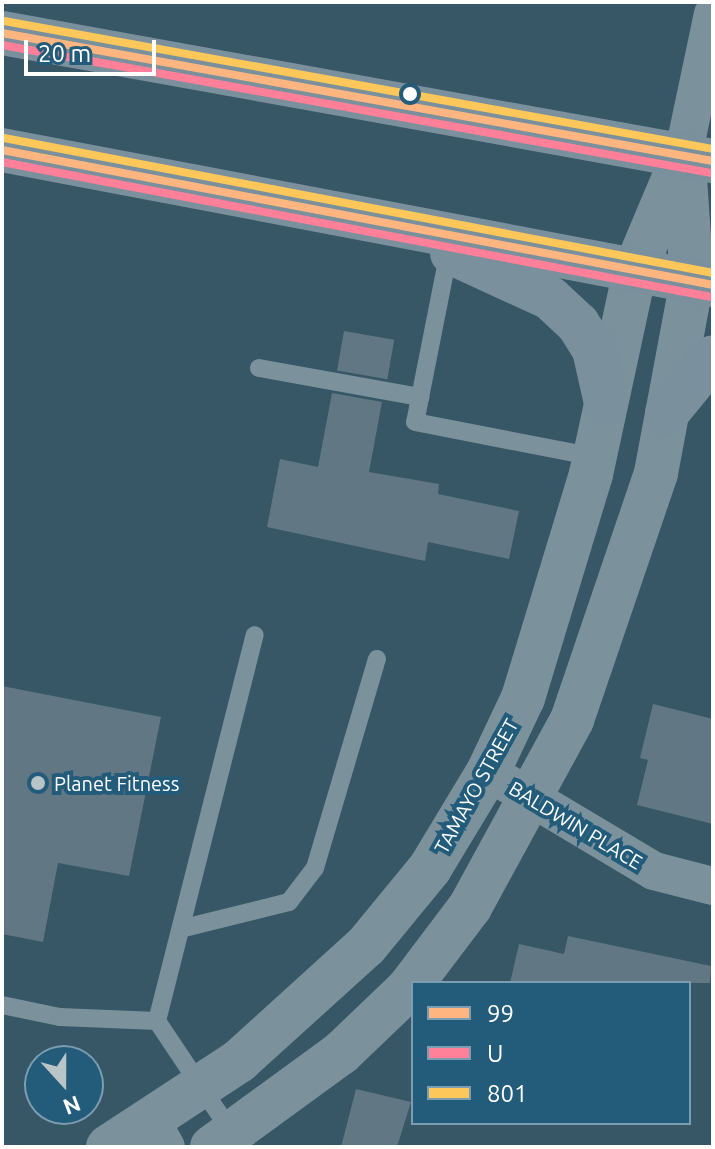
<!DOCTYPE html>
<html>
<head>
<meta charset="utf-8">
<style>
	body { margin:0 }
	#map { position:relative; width:715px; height:1149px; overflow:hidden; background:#375666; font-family:Ubuntu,sans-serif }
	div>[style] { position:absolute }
	.building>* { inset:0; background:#617884; transform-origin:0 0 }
	.service>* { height:18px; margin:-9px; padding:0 9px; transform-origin:9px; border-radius:9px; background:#7b929d }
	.minor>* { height:38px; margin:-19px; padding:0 19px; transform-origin:19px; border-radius:19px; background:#7b929d }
	.tertiary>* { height:44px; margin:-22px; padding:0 22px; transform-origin:22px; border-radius:22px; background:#7b929d }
	.primary>* { height:44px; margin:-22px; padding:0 22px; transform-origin:22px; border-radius:22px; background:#7a909c }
	.bus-1>* { height:8px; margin:-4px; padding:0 4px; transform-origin:4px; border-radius:4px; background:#ffb580 }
	.bus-2>* { height:8px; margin:-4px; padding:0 4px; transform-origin:4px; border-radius:4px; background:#ff8098 }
	.bus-3>* { height:8px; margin:-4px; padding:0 4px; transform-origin:4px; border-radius:4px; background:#fdc75a }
	.dots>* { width:22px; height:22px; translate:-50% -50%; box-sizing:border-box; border:4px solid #235c7a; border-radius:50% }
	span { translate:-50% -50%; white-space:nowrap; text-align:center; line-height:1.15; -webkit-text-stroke:8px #235c7a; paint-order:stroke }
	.poi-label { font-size:20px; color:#fff }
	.left { translate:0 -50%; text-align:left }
	.street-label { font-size:20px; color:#fff }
	.frame { position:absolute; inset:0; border:4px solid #fff; pointer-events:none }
	.legend { position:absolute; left:411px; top:981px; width:280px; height:144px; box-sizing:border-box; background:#235c7a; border:2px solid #7b9daf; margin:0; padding:10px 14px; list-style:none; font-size:24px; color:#fff }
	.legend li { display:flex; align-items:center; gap:16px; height:40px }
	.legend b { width:40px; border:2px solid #7b9daf }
	.north { position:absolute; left:24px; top:1045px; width:80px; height:80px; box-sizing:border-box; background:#235c7a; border:2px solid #7b9daf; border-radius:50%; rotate:159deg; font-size:22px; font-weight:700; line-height:32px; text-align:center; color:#fff }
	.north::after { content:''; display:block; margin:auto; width:28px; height:36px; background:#b9c4c9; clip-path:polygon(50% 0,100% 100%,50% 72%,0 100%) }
	.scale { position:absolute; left:24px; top:40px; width:132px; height:36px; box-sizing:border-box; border:4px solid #fff; border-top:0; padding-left:10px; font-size:24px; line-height:28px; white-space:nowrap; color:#fff; -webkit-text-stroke:6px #235c7a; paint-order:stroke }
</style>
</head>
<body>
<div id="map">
	<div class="building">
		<i style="left:344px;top:331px;width:51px;height:40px;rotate:10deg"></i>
		<i style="clip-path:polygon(332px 393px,382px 402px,369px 472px,439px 484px,438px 494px,519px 511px,509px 559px,428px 542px,425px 561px,267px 527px,280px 459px,318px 467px)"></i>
		<i style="clip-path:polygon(2px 686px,161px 717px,129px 876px,58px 863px,43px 942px,2px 934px)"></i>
		<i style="clip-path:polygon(653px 704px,713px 719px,713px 824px,637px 805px,648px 760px,640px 758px)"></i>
		<i style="clip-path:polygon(568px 936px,711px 966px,710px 983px,510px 983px,519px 944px,564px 954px)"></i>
		<i style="clip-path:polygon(356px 1089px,411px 1102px,397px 1147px,341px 1147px)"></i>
	</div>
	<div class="service">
		<i style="left:449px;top:251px;width:174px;rotate:101.2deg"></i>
		<i style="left:415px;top:422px;width:183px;rotate:11deg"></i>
		<i style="left:259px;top:368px;width:164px;rotate:10.2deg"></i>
		<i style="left:184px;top:928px;width:108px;rotate:-13.9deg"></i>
		<i style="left:289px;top:902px;width:43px;rotate:-52.6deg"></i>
		<i style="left:315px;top:868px;width:218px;rotate:-73.5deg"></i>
		<i style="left:2px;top:1005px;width:59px;rotate:11.7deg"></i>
		<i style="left:60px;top:1017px;width:97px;rotate:2.4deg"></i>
		<i style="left:157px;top:1021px;width:135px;rotate:56.2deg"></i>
		<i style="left:157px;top:1021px;width:398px;rotate:-75.8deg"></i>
	</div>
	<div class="minor">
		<i style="left:683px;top:156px;width:145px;rotate:-78.1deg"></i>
		<i style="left:488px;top:772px;width:193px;rotate:30.8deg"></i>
		<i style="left:654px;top:871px;width:61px;rotate:14.3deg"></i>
		<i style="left:151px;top:1120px;width:31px;rotate:61deg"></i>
	</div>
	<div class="tertiary">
		<i style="left:108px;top:1147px;width:157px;rotate:-33.3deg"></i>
		<i style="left:239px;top:1061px;width:171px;rotate:-42.2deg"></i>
		<i style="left:366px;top:946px;width:101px;rotate:-50.6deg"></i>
		<i style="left:430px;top:868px;width:112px;rotate:-58.9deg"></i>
		<i style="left:488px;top:772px;width:82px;rotate:-64.7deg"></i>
		<i style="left:523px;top:698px;width:234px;rotate:-73.1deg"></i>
		<i style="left:591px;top:474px;width:209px;rotate:-77.8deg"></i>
		<i style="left:635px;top:270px;width:124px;rotate:-67.2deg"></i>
		<i style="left:212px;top:1147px;width:160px;rotate:-36.1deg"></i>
		<i style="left:341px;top:1053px;width:93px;rotate:-43.7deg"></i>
		<i style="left:408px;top:989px;width:103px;rotate:-52.9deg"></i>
		<i style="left:470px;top:907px;width:213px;rotate:-61.4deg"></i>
		<i style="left:572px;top:720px;width:261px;rotate:-71.2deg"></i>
		<i style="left:656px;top:473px;width:195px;rotate:-79.4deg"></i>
		<i style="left:692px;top:281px;width:116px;rotate:-93.9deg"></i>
	</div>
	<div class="primary">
		<i style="left:2px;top:33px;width:722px;rotate:10.21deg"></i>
		<i style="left:2px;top:150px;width:724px;rotate:10.75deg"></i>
		<i style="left:452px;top:253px;width:108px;rotate:24.7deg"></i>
		<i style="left:550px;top:298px;width:38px;rotate:43deg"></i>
		<i style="left:578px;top:324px;width:31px;rotate:58deg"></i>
		<i style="left:594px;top:350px;width:54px;rotate:77.2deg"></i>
		<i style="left:667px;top:413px;width:72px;rotate:-50.6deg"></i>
	</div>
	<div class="bus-1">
		<i style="left:2px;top:33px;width:722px;rotate:10.21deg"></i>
		<i style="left:2px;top:150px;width:724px;rotate:10.75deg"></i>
	</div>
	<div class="bus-2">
		<i style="left:2px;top:45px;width:720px;rotate:10.23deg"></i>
		<i style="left:2px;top:162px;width:722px;rotate:10.78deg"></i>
	</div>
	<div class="bus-3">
		<i style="left:4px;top:21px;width:720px;rotate:10.23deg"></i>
		<i style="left:4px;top:138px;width:722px;rotate:10.78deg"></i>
	</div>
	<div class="dots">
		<i style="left:410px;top:94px;background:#fff"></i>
		<i style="left:38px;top:783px;background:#b9c4c9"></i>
	</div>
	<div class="poi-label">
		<span class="left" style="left:54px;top:783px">Planet Fitness</span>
	</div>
	<div class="street-label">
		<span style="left:476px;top:786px;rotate:-61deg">TAMAYO STREET</span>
		<span style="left:576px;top:825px;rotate:31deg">BALDWIN PLACE</span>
	</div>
	<div class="frame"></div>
	<ul class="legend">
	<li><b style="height:10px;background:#ffb580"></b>99</li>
	<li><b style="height:10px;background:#ff8098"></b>U</li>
	<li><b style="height:10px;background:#fdc75a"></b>801</li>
	</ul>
	<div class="north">N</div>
	<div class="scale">20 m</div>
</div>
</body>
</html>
